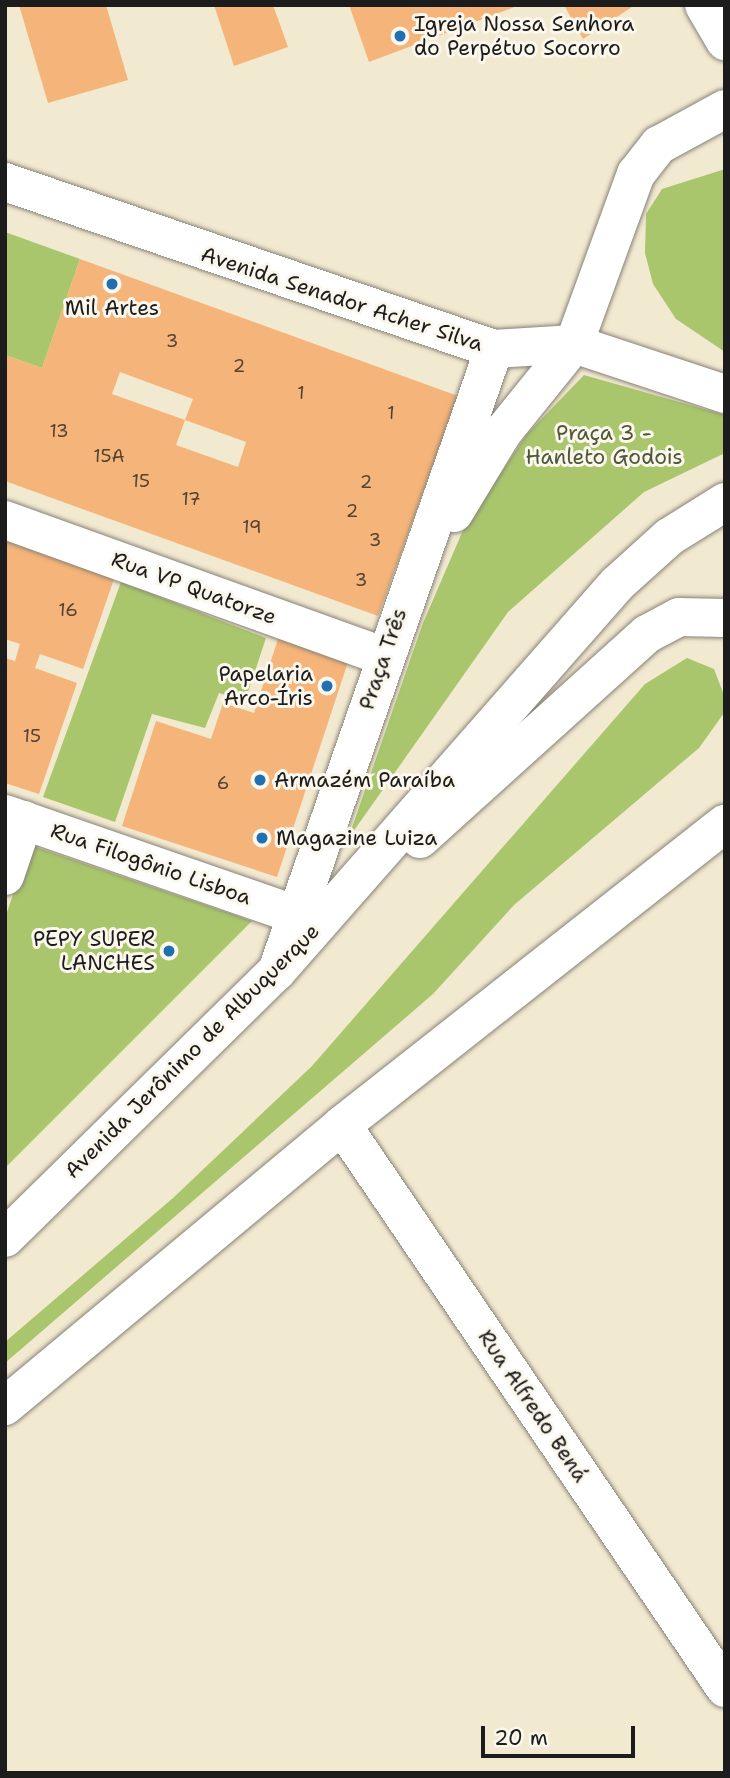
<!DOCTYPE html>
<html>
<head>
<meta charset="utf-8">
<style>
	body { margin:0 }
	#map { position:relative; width:730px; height:1778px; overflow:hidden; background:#f2e9d1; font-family:"Shantell Sans",sans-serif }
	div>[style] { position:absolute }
	.green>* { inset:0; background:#a9c66d }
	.building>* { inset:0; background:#f5b479 }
	.roads { filter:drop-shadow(0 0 2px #878276) drop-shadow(0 0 2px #878276) }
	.street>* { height:38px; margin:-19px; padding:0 19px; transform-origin:19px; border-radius:19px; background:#fff }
	.secondary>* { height:38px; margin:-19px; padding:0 19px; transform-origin:19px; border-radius:19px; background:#fff }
	.primary>* { height:38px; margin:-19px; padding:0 19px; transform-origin:19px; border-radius:19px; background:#fff }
	.dots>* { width:19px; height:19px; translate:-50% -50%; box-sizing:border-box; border:4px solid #fbf7ec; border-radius:50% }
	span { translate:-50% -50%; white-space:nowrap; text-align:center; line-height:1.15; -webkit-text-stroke:6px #fbf7ec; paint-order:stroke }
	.number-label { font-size:18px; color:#524233 }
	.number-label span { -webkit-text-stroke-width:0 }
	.poi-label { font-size:21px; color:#1c1c1c }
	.left { translate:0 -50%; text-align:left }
	.right { translate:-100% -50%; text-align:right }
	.street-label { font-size:21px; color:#1c1c1c }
	.park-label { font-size:21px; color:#4d5838 }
	.frame { position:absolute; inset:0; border:7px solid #1c1c1c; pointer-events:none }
	.scale { position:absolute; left:481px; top:1726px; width:154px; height:32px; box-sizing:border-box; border:4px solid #1c1c1c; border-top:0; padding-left:9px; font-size:21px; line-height:24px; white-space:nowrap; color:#1c1c1c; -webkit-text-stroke:5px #fbf7ec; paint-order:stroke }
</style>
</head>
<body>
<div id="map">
	<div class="green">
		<i style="clip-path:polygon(725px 169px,725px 352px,676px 319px,653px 284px,645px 253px,646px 214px,662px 189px)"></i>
		<i style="clip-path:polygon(5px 232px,80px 259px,42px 368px,5px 355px)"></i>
		<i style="clip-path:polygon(584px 375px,725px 415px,725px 453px,644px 492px,508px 612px,348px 839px,423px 623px,464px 528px,527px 434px)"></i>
		<i style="clip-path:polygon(121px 582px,266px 638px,245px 701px,219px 693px,205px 728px,152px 714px,115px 822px,43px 797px)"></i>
		<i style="clip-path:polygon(687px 658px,714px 669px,724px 695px,724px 713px,699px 748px,514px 905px,433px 994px,5px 1363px,5px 1342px,173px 1198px,312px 1066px,645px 684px)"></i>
		<i style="clip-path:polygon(30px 845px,252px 921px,5px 1168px,5px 918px)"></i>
	</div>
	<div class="building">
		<i style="clip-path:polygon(19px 5px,106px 5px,128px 80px,48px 103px)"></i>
		<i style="clip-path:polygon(214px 5px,273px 5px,288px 47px,234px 66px)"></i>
		<i style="clip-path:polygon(349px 5px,520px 5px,369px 62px)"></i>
		<i style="clip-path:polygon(564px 5px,635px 5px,583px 39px)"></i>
		<i style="clip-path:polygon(evenodd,80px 259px,458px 396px,378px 616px,5px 481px,5px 355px,42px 368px,80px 259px,120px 372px,193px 399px,185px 420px,112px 394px,120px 372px,80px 259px,185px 420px,246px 442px,238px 467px,176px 445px,185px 420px)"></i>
		<i style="clip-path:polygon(5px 538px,115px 576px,83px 669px,40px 654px,35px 668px,77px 683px,39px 794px,5px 783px,5px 658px,15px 661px,20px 644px,5px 639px)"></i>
		<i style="clip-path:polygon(278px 639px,348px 662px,277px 877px,122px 826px,156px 721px,211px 739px,223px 703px,254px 713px)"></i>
	</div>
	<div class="roads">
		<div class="street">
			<i style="left:704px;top:5px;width:42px;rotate:59.7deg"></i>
			<i style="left:574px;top:344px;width:181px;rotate:-70deg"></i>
			<i style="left:636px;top:174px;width:37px;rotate:-52deg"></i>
			<i style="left:659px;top:145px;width:75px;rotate:-28.6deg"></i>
			<i style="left:5px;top:520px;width:402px;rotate:19.8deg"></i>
			<i style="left:5px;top:814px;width:308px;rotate:19.1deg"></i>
			<i style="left:5px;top:876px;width:59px;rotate:-71.3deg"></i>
			<i style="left:342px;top:1125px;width:681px;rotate:55.77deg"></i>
		</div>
		<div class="secondary">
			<i style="left:5px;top:182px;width:517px;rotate:18.86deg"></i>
			<i style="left:494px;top:349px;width:80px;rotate:-3.6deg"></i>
			<i style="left:574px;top:344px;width:159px;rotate:18.3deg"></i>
			<i style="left:454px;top:513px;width:95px;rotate:-58.8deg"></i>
			<i style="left:503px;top:432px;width:113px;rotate:-51.1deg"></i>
			<i style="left:277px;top:971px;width:659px;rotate:-70.77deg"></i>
		</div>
		<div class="primary">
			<i style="left:420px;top:839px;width:306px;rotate:-42.1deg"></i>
			<i style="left:647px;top:634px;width:36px;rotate:-28deg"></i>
			<i style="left:679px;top:617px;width:46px;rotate:1.2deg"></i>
			<i style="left:5px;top:1238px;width:381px;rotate:-44.5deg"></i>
			<i style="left:277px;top:971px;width:515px;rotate:-48.7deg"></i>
			<i style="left:617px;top:584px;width:70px;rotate:-42.1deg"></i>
			<i style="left:669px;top:537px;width:66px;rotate:-32deg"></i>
			<i style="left:5px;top:1406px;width:439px;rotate:-39.8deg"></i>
			<i style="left:342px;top:1125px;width:487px;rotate:-38.2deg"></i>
		</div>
	</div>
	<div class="dots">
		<i style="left:400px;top:36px;background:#1f6fb2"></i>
		<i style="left:112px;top:284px;background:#1f6fb2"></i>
		<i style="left:327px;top:686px;background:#1f6fb2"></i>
		<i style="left:260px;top:780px;background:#1f6fb2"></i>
		<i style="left:262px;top:838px;background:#1f6fb2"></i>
		<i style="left:169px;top:951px;background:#1f6fb2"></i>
	</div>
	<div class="number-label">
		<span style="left:172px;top:341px">3</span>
		<span style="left:239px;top:366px">2</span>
		<span style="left:301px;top:393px">1</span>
		<span style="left:391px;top:413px">1</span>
		<span style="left:59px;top:431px">13</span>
		<span style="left:109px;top:456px">15A</span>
		<span style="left:141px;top:481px">15</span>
		<span style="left:366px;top:482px">2</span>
		<span style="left:191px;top:499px">17</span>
		<span style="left:352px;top:511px">2</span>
		<span style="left:252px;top:527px">19</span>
		<span style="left:375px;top:540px">3</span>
		<span style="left:361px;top:580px">3</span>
		<span style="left:68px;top:610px">16</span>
		<span style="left:32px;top:736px">15</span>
		<span style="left:223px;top:783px">6</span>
	</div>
	<div class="poi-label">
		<span class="left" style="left:414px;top:36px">Igreja Nossa Senhora<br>do Perpétuo Socorro</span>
		<span style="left:112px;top:308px">Mil Artes</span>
		<span class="right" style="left:313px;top:686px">Papelaria<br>Arco-Íris</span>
		<span class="left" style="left:274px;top:780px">Armazém Paraíba</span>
		<span class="left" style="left:276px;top:838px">Magazine Luiza</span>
		<span class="right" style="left:155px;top:951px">PEPY SUPER<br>LANCHES</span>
	</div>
	<div class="street-label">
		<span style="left:342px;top:299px;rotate:18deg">Avenida Senador Acher Silva</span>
		<span style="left:194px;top:588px;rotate:20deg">Rua VP Quatorze</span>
		<span style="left:383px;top:659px;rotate:-71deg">Praça Três</span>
		<span style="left:151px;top:864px;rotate:19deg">Rua Filogônio Lisboa</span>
		<span style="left:192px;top:1051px;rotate:-45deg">Avenida Jerônimo de Albuquerque</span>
		<span style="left:533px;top:1406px;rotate:56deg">Rua Alfredo Bená</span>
	</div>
	<div class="park-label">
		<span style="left:604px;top:445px">Praça 3 -<br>Hanleto Godois</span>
	</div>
	<div class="frame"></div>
	<div class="scale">20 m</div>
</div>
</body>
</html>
